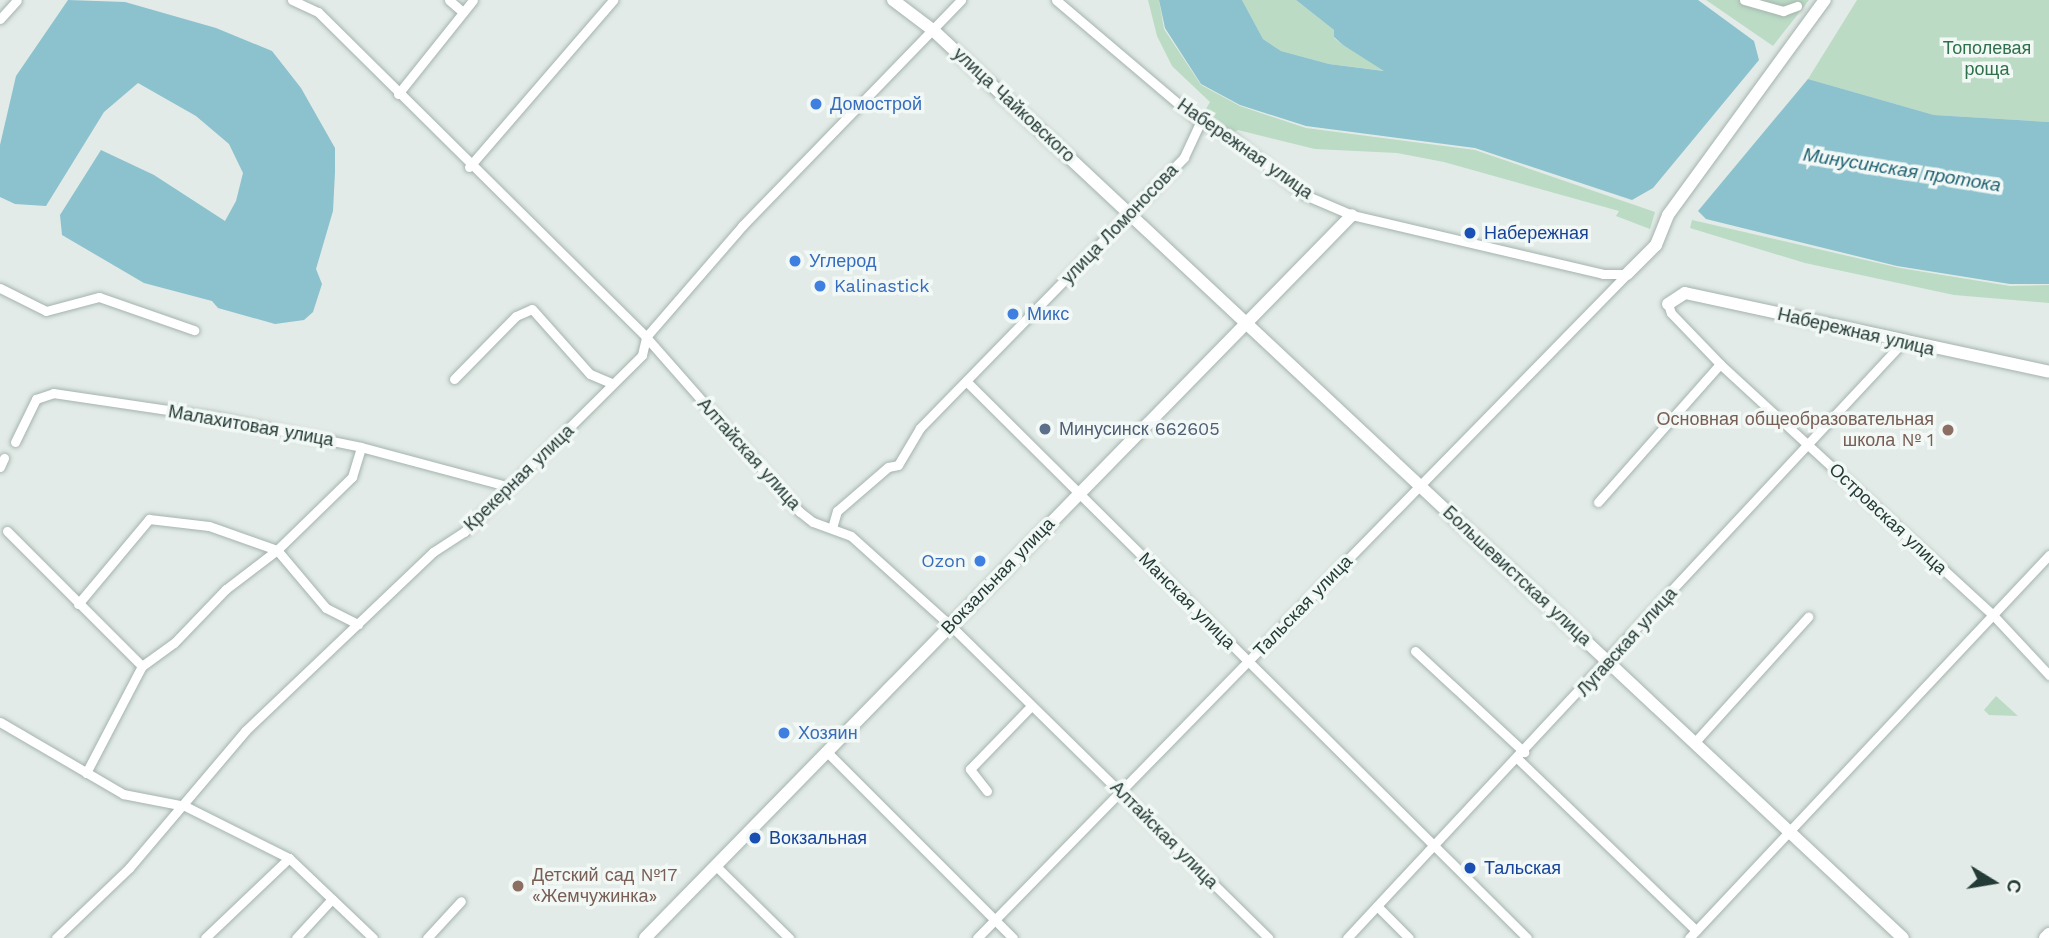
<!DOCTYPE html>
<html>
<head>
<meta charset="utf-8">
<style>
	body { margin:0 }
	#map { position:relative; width:2049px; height:938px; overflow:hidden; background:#e2ebe7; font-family:"Work Sans",sans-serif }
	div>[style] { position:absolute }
	.green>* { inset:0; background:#bbdbc5 }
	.water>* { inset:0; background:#8cc1ce }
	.roads { filter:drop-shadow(0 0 2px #a5b3ae) drop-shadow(0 0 2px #a5b3ae) }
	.street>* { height:9px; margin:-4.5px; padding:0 4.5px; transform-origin:4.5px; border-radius:4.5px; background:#fff }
	.secondary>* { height:12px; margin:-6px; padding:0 6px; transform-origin:6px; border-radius:6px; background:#fff }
	.dots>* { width:19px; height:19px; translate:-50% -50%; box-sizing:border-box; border:4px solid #f2f8f5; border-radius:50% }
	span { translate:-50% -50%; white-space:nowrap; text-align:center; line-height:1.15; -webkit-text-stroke:7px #f2f8f5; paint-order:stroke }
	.park-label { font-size:18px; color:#2f704b }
	.shop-label { font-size:18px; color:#366cbe }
	.left { translate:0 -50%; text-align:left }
	.right { translate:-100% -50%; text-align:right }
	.street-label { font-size:18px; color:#233b36 }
	.transit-label { font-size:18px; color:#164399 }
	.education-label { font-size:18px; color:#785e54 }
	.service-label { font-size:18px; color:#4e5e75 }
	.water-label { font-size:19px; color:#206274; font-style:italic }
	.north { position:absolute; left:1958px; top:847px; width:70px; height:70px; -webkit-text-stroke:5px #f2f8f5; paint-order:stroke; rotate:101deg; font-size:19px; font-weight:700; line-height:28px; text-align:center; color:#233b36 }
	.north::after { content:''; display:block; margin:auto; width:24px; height:32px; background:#233b36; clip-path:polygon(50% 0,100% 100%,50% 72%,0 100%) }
</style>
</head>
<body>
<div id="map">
	<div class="green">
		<i style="clip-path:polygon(1148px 0,1159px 0,1164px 29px,1201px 85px,1240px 106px,1306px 128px,1475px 150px,1655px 212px,1650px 229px,1616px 216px,1619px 211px,1444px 162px,1397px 153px,1315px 149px,1238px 130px,1232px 133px,1202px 116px,1210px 102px,1172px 66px,1157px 36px)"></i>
		<i style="clip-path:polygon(1242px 0,1296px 0,1334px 30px,1334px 38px,1343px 45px,1386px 71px,1329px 64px,1281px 51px,1263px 39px)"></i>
		<i style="clip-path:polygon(1706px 0,1809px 0,1773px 46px)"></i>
		<i style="clip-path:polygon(1857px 0,2049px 0,2049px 122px,1934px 115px,1808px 79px)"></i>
		<i style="clip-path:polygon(1692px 220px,1900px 268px,2010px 286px,2049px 285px,2049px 303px,1954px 295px,1805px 263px,1690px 228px)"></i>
		<i style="clip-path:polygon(1996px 696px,2018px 716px,1989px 715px,1984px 710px)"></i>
	</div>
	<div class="water">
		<i style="clip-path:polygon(68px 0,125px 2px,216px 28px,272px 51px,301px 88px,335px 148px,335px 172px,333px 211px,316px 269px,322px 284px,313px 312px,304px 320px,275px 324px,218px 308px,212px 301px,144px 283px,62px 235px,60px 215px,101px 150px,154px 175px,225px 221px,236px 201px,243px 173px,229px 144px,196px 116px,138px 83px,104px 112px,46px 206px,15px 204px,0 197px,0 145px,16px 76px)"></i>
		<i style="clip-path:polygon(1159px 0,1242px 0,1263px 39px,1281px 51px,1329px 64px,1384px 71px,1343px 45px,1334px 37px,1334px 30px,1296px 0,1698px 0,1754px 41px,1759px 60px,1653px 188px,1632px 200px,1475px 148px,1306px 126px,1240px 105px,1201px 84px,1165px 28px)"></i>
		<i style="clip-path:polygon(1808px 79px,1934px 115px,2049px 122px,2049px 284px,2010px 284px,1897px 266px,1706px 219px,1698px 211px)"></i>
	</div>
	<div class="roads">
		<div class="street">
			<i style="left:292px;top:0;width:29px;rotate:25deg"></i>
			<i style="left:318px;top:12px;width:462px;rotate:44.7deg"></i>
			<i style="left:646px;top:337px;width:233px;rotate:48.7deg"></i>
			<i style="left:800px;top:512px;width:16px;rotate:38deg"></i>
			<i style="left:813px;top:522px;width:40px;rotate:20.2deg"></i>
			<i style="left:851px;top:536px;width:135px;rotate:42deg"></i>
			<i style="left:951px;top:626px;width:445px;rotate:44.5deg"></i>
			<i style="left:449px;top:0;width:18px;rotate:41deg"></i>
			<i style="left:1056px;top:0;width:189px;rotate:40.3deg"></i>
			<i style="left:1200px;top:122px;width:32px;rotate:24deg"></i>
			<i style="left:1229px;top:135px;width:97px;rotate:38.3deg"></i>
			<i style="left:1305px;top:195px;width:51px;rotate:23.1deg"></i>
			<i style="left:1352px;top:215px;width:258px;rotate:13.2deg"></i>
			<i style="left:1603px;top:274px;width:24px"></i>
			<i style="left:1744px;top:0;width:41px;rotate:15.8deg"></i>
			<i style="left:1783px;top:11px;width:15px;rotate:-20deg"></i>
			<i style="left:0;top:19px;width:25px;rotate:-48deg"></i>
			<i style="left:398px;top:94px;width:120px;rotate:-51.4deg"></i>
			<i style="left:469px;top:167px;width:221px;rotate:-49.2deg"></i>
			<i style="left:0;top:288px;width:51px;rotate:26.6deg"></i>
			<i style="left:46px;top:311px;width:55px;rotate:-14.8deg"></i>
			<i style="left:99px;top:297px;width:101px;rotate:19.2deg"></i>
			<i style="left:1668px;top:304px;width:9px;rotate:72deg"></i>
			<i style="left:1671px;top:313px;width:71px;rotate:46.1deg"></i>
			<i style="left:1720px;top:364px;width:372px;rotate:42.6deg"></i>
			<i style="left:1994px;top:616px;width:81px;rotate:47deg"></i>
			<i style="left:454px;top:379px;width:88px;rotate:-45.5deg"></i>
			<i style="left:516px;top:316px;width:17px;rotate:-24deg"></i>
			<i style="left:532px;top:309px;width:87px;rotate:48.3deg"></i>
			<i style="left:590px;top:374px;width:23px;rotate:23deg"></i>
			<i style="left:967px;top:382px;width:789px;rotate:44.79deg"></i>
			<i style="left:15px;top:442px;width:48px;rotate:-64deg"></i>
			<i style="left:36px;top:399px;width:18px;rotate:-19deg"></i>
			<i style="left:53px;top:393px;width:164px;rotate:8.4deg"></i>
			<i style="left:215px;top:417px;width:149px;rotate:11.6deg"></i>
			<i style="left:361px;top:447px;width:154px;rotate:15deg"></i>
			<i style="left:0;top:467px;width:10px;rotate:-66deg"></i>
			<i style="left:1598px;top:502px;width:184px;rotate:-48.5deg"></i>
			<i style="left:832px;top:528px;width:18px;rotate:-74deg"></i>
			<i style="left:837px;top:511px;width:67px;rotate:-40.8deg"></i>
			<i style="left:888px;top:467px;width:10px;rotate:-11deg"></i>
			<i style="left:898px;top:465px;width:43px;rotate:-59.3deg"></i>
			<i style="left:920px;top:428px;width:378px;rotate:-45.7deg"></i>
			<i style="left:1184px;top:157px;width:38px;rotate:-65deg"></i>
			<i style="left:7px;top:531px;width:191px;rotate:45deg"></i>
			<i style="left:78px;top:604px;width:111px;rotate:-50.1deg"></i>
			<i style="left:149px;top:519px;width:60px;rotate:6.7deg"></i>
			<i style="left:209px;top:526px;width:72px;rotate:19.4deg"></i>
			<i style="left:277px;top:550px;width:76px;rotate:49.8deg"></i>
			<i style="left:326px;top:608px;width:36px;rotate:27deg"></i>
			<i style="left:1415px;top:651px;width:149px;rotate:42.8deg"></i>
			<i style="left:0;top:722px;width:143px;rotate:30.3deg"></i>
			<i style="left:123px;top:794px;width:63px;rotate:11deg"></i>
			<i style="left:185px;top:806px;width:116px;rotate:26.6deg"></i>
			<i style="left:289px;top:858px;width:116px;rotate:43.6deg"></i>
			<i style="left:1695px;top:742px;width:169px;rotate:-47.9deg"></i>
			<i style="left:827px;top:752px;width:263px;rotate:45deg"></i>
			<i style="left:1518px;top:759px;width:247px;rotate:43.9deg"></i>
			<i style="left:86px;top:773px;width:121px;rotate:-62.4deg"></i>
			<i style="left:142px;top:666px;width:39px;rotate:-36deg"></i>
			<i style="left:174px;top:643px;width:75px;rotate:-46.1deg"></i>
			<i style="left:226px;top:589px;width:64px;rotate:-37.4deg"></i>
			<i style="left:277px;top:550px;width:105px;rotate:-44.2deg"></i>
			<i style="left:352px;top:477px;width:31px;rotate:-73deg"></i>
			<i style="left:987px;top:791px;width:28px;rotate:-128deg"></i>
			<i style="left:970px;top:769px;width:88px;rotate:-45.9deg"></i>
			<i style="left:716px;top:866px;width:103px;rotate:44.6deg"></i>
			<i style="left:1377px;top:906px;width:45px;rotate:45deg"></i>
			<i style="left:56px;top:938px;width:101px;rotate:-43.8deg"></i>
			<i style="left:129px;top:868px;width:180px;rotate:-49.7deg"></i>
			<i style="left:245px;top:731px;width:260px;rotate:-43.6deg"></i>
			<i style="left:433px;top:552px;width:37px;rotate:-33deg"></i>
			<i style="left:464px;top:532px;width:251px;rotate:-44.8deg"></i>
			<i style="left:642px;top:355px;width:18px;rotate:-77deg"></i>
			<i style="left:646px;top:337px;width:147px;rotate:-49.1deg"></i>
			<i style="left:742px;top:226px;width:315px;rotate:-45.9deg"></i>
			<i style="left:205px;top:938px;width:116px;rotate:-43.6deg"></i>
			<i style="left:296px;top:938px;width:53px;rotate:-47.3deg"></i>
			<i style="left:427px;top:938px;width:50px;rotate:-47.4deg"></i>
			<i style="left:977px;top:938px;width:929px;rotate:-45.61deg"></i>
			<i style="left:1347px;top:938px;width:814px;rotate:-46.99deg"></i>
			<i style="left:1689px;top:938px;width:526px;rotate:-46.77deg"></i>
		</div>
		<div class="secondary">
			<i style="left:893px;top:0;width:51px;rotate:37.1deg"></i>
			<i style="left:934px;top:31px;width:1327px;rotate:43.11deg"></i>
			<i style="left:1627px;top:274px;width:41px;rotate:-45deg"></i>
			<i style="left:1656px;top:245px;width:32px;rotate:-68deg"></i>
			<i style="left:1668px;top:215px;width:266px;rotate:-53.9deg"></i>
			<i style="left:1668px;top:304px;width:20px;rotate:-33deg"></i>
			<i style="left:1685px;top:293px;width:372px;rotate:12.2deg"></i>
			<i style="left:645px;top:938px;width:1011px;rotate:-45.64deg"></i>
			<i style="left:2045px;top:938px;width:6px;rotate:-45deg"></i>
		</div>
	</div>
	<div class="dots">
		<i style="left:816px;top:104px;background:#3f7fe0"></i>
		<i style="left:1470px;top:233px;background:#1a4fb4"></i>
		<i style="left:795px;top:261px;background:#3f7fe0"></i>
		<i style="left:820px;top:286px;background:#3f7fe0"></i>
		<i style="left:1013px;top:314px;background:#3f7fe0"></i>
		<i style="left:1045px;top:429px;background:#5c6f8a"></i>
		<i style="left:1948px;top:430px;background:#8d6e63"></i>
		<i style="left:980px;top:561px;background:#3f7fe0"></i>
		<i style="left:784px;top:733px;background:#3f7fe0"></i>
		<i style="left:755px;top:838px;background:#1a4fb4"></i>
		<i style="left:1470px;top:868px;background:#1a4fb4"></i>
		<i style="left:518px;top:886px;background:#8d6e63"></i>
	</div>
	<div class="park-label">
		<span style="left:1987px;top:59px">Тополевая<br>роща</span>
	</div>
	<div class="shop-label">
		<span class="left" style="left:830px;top:104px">Домострой</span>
		<span class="left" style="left:809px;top:261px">Углерод</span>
		<span class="left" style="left:834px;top:286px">Kalinastick</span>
		<span class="left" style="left:1027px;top:314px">Микс</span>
		<span class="right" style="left:966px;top:561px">Ozon</span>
		<span class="left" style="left:798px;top:733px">Хозяин</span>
	</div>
	<div class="street-label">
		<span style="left:1014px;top:105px;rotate:43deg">улица Чайковского</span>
		<span style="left:1245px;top:149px;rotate:35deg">Набережная улица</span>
		<span style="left:1120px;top:224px;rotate:-46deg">улица Ломоносова</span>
		<span style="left:1856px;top:332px;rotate:13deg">Набережная улица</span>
		<span style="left:251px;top:426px;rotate:10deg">Малахитовая улица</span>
		<span style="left:749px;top:454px;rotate:48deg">Алтайская улица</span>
		<span style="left:519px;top:478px;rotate:-44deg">Крекерная улица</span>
		<span style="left:1888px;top:519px;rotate:43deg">Островская улица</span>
		<span style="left:998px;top:576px;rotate:-46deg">Вокзальная улица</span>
		<span style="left:1517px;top:576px;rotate:43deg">Большевистская улица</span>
		<span style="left:1187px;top:601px;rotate:45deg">Манская улица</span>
		<span style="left:1303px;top:606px;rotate:-46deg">Тальская улица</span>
		<span style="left:1627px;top:642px;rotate:-48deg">Лугавская улица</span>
		<span style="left:1164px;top:835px;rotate:45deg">Алтайская улица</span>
	</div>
	<div class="transit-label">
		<span class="left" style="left:1484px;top:233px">Набережная</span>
		<span class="left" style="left:769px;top:838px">Вокзальная</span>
		<span class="left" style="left:1484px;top:868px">Тальская</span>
	</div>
	<div class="education-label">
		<span class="right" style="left:1934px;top:430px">Основная общеобразовательная<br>школа № 1</span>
		<span class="left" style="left:532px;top:886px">Детский сад №17<br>«Жемчужинка»</span>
	</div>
	<div class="service-label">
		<span class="left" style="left:1059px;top:429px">Минусинск 662605</span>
	</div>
	<div class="water-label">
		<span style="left:1902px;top:170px;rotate:9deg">Минусинская протока</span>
	</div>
	<div class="north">С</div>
</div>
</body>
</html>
